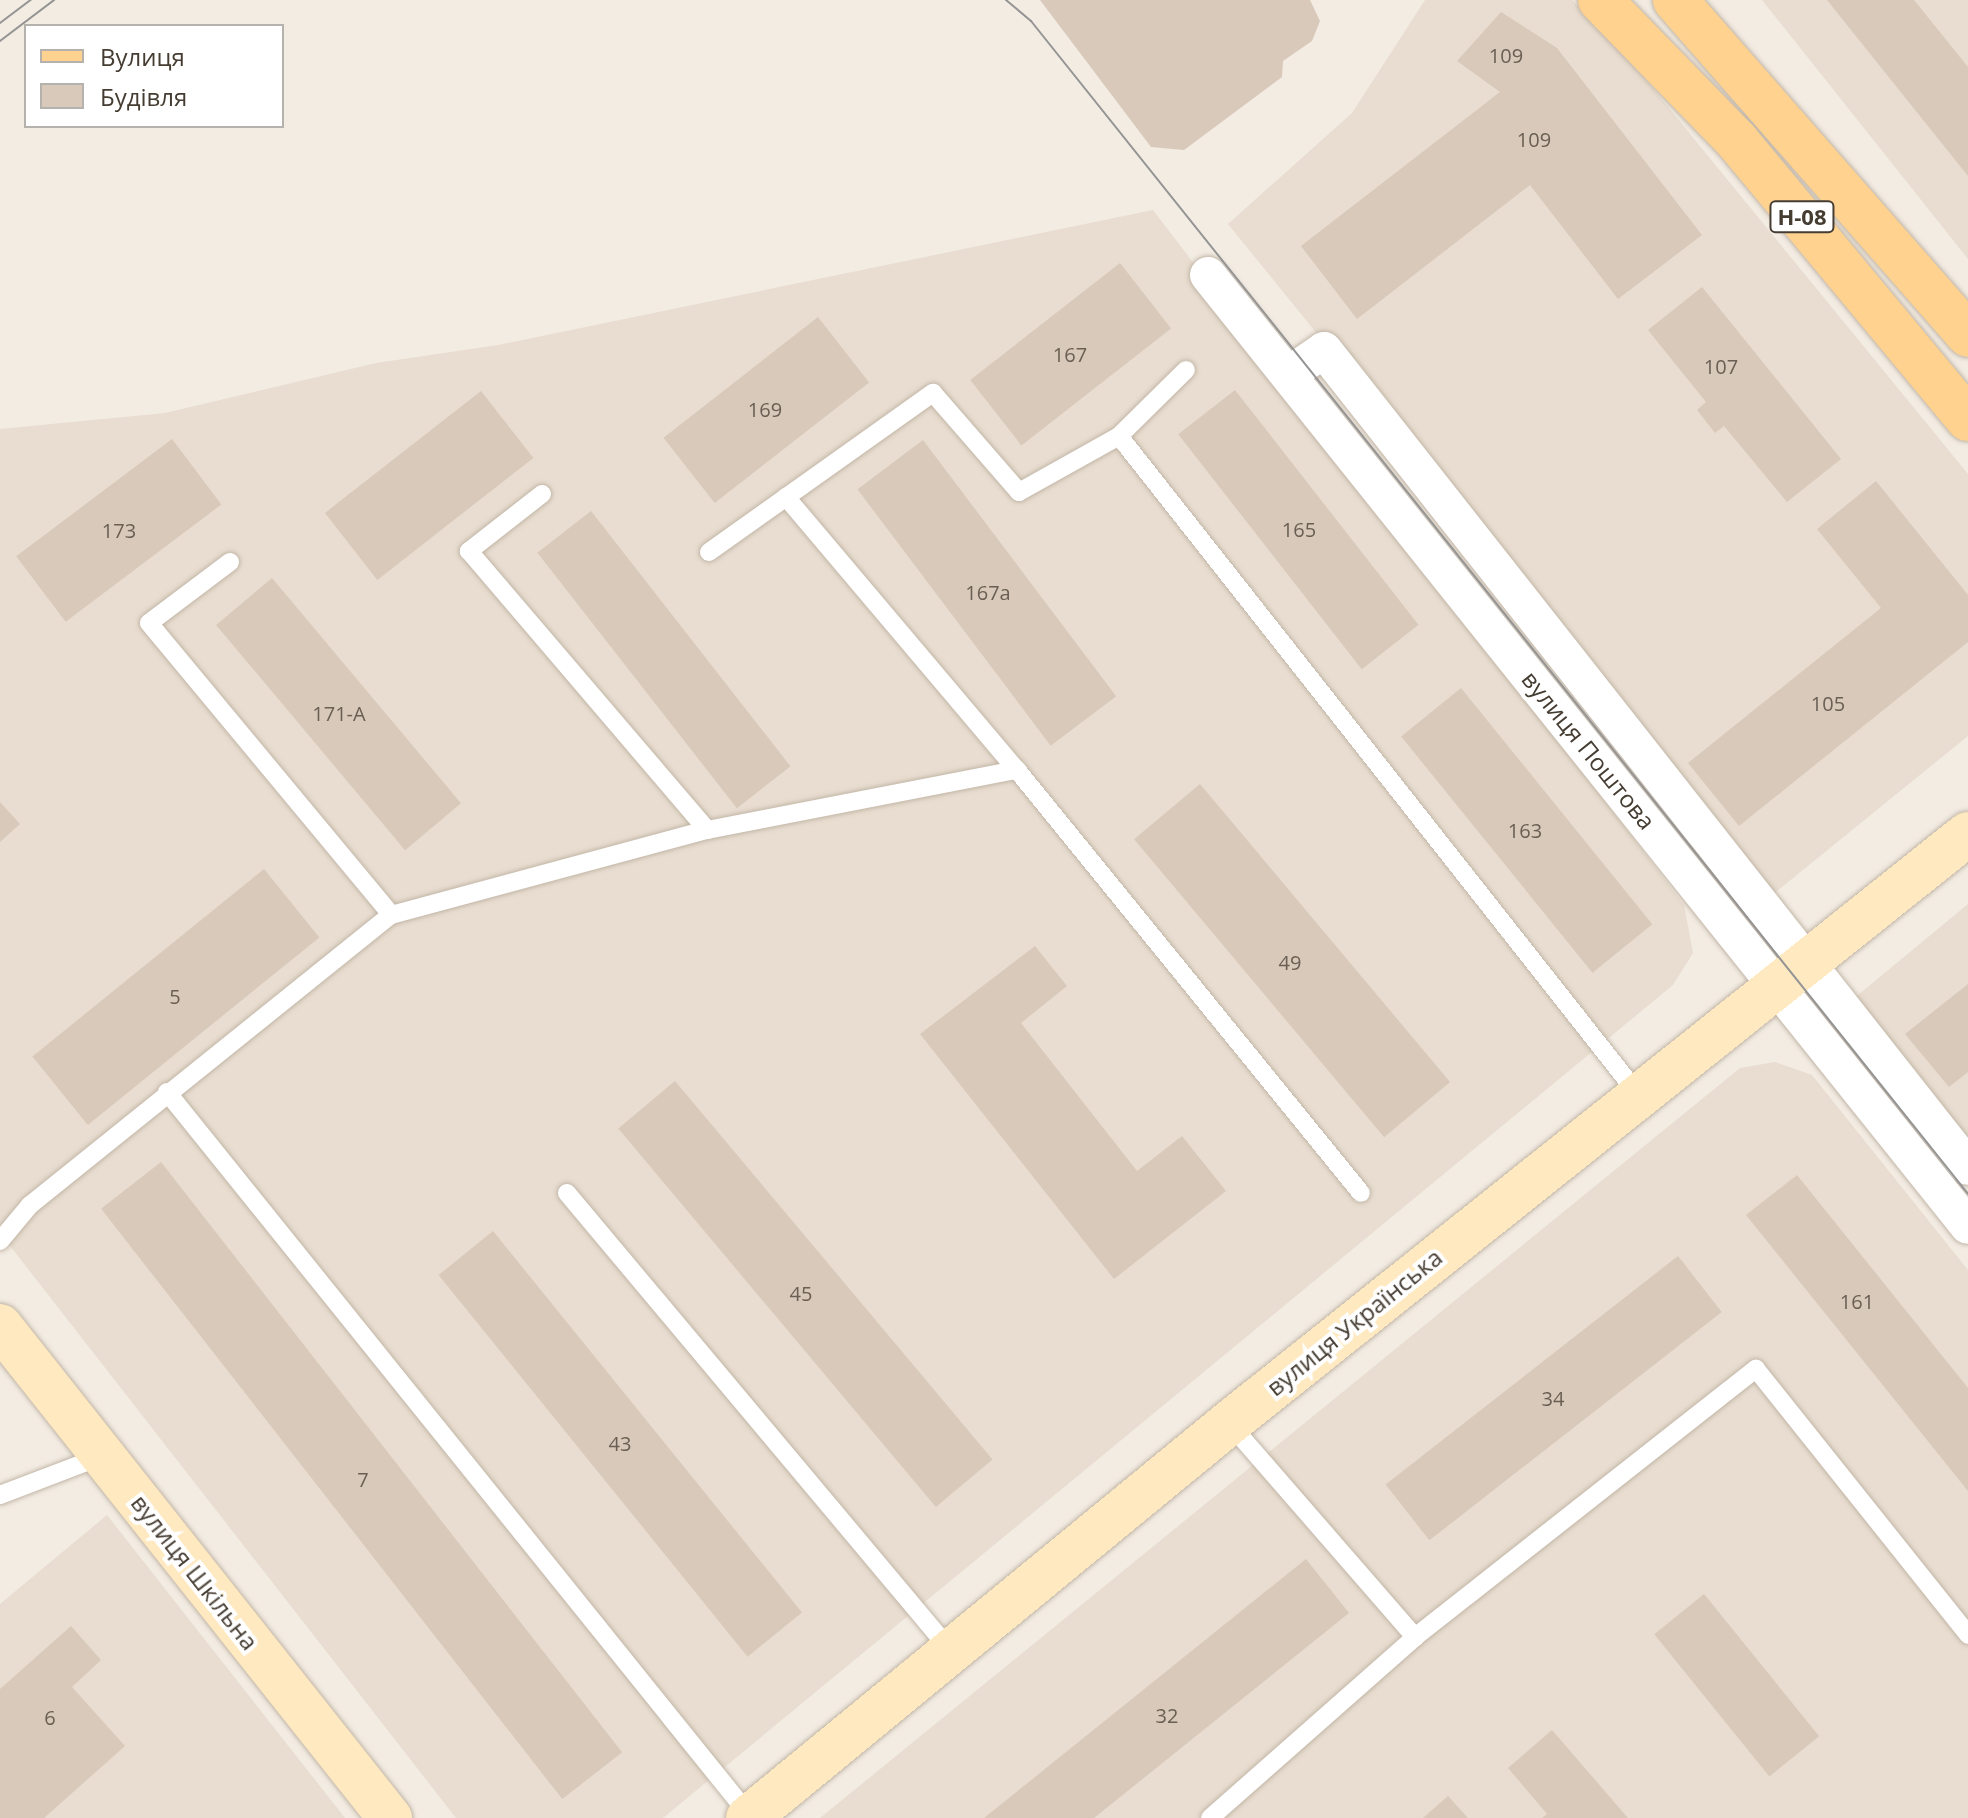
<!DOCTYPE html>
<html>
<head>
<meta charset="utf-8">
<style>
	body { margin:0 }
	#map { position:relative; width:1968px; height:1818px; overflow:hidden; background:#f3ece3; font-family:"Open Sans",sans-serif }
	div>[style] { position:absolute }
	.residential>* { inset:0; background:#e8ddd0 }
	.building>* { inset:0; background:#d9c9ba; transform-origin:0 0 }
	.roads { filter:drop-shadow(0 0 2px #c2b6a7) drop-shadow(0 0 2px #c2b6a7) }
	.service>* { height:18px; margin:-9px; padding:0 9px; transform-origin:9px; border-radius:9px; background:#fff }
	.minor>* { height:36px; margin:-18px; padding:0 18px; transform-origin:18px; border-radius:18px; background:#fff }
	.secondary>* { height:44px; margin:-22px; padding:0 22px; transform-origin:22px; border-radius:22px; background:#ffe9c1 }
	.primary>* { height:44px; margin:-22px; padding:0 22px; transform-origin:22px; border-radius:22px; background:#ffd290 }
	.tram>* { height:2px; margin:-1px; padding:0 1px; transform-origin:1px; border-radius:1px; background:#949494 }
	span { translate:-50% -50%; white-space:nowrap; text-align:center; line-height:1.15; -webkit-text-stroke:8px #fff; paint-order:stroke }
	.number-label { font-size:20px; color:#6a5f54 }
	.number-label span { -webkit-text-stroke-width:0 }
	.shield-label span { padding:2px 6px; background:#fff; border:2px solid; border-radius:6px; -webkit-text-stroke-width:0 }
	.shield-label { font-size:22px; color:#453c32; font-weight:700 }
	.street-label { font-size:24px; color:#453c32 }
	.legend { position:absolute; left:24px; top:24px; width:260px; height:104px; box-sizing:border-box; background:#fff; border:2px solid #b5b1ad; margin:0; padding:10px 14px; list-style:none; font-size:24px; color:#453c32 }
	.legend li { display:flex; align-items:center; gap:16px; height:40px }
	.legend b { width:40px; border:2px solid #b5b1ad }
</style>
</head>
<body>
<div id="map">
	<div class="residential">
		<i style="clip-path:polygon(1425px 0,1572px 0,1646px 80px,1968px 474px,1968px 736px,1772px 895px,1228px 224px,1352px 113px)"></i>
		<i style="clip-path:polygon(1762px 0,1968px 0,1968px 259px)"></i>
		<i style="clip-path:polygon(1153px 210px,1684px 905px,1693px 953px,1673px 985px,663px 1818px,456px 1818px,0 1233px,0 429px,165px 413px,376px 363px,498px 345px)"></i>
		<i style="clip-path:polygon(1968px 904px,1968px 1143px,1852px 1000px)"></i>
		<i style="clip-path:polygon(1775px 1062px,1812px 1075px,1968px 1270px,1968px 1818px,820px 1818px,1740px 1068px)"></i>
		<i style="clip-path:polygon(107px 1515px,345px 1818px,0 1818px,0 1604px)"></i>
	</div>
	<div class="building">
		<i style="clip-path:polygon(1040px 0,1310px 0,1320px 21px,1312px 41px,1283px 61px,1282px 77px,1184px 150px,1151px 147px)"></i>
		<i style="clip-path:polygon(1827px 0,1914px 0,1968px 67px,1968px 176px)"></i>
		<i style="clip-path:polygon(1501px 12px,1557px 48px,1702px 235px,1618px 299px,1530px 185px,1357px 319px,1301px 246px,1500px 92px,1457px 61px)"></i>
		<i style="left:1120px;top:263px;width:83px;height:190px;rotate:52deg"></i>
		<i style="clip-path:polygon(1702px 287px,1841px 459px,1787px 502px,1724px 426px,1715px 433px,1697px 410px,1706px 402px,1648px 330px)"></i>
		<i style="left:818px;top:317px;width:83px;height:196px;rotate:52deg"></i>
		<i style="left:1235px;top:390px;width:298px;height:72px;rotate:52deg"></i>
		<i style="left:481px;top:391px;width:85px;height:198px;rotate:52deg"></i>
		<i style="left:172px;top:439px;width:82px;height:195px;rotate:53deg"></i>
		<i style="left:923px;top:440px;width:321px;height:82px;rotate:53deg"></i>
		<i style="clip-path:polygon(1876px 481px,1968px 595px,1968px 642px,1739px 826px,1688px 763px,1881px 608px,1817px 529px)"></i>
		<i style="left:591px;top:511px;width:324px;height:68px;rotate:52deg"></i>
		<i style="left:272px;top:578px;width:294px;height:73px;rotate:50deg"></i>
		<i style="left:1461px;top:688px;width:304px;height:77px;rotate:51deg"></i>
		<i style="left:1200px;top:784px;width:389px;height:86px;rotate:50deg"></i>
		<i style="clip-path:polygon(0 802px,20px 824px,0 842px)"></i>
		<i style="left:264px;top:869px;width:88px;height:298px;rotate:51deg"></i>
		<i style="clip-path:polygon(1035px 946px,1067px 986px,1021px 1023px,1137px 1171px,1182px 1136px,1226px 1191px,1114px 1279px,920px 1034px)"></i>
		<i style="clip-path:polygon(1968px 984px,1968px 1072px,1949px 1087px,1905px 1034px)"></i>
		<i style="left:675px;top:1081px;width:494px;height:74px;rotate:50deg"></i>
		<i style="left:161px;top:1162px;width:749px;height:76px;rotate:52deg"></i>
		<i style="clip-path:polygon(1797px 1175px,1968px 1388px,1968px 1491px,1746px 1215px)"></i>
		<i style="left:493px;top:1231px;width:491px;height:70px;rotate:51deg"></i>
		<i style="left:1678px;top:1256px;width:71px;height:371px;rotate:52deg"></i>
		<i style="clip-path:polygon(1306px 1559px,1349px 1613px,1094px 1818px,984px 1818px)"></i>
		<i style="left:1704px;top:1594px;width:183px;height:64px;rotate:51deg"></i>
		<i style="clip-path:polygon(71px 1626px,101px 1660px,72px 1687px,125px 1746px,44px 1818px,0 1818px,0 1689px)"></i>
		<i style="clip-path:polygon(1552px 1730px,1628px 1818px,1542px 1818px,1547px 1814px,1508px 1768px)"></i>
		<i style="clip-path:polygon(1448px 1796px,1468px 1818px,1423px 1818px)"></i>
	</div>
	<div class="roads">
		<div class="service">
			<i style="left:1119px;top:436px;width:838px;rotate:51.74deg"></i>
			<i style="left:542px;top:494px;width:93px;rotate:142deg"></i>
			<i style="left:469px;top:551px;width:367px;rotate:49.5deg"></i>
			<i style="left:786px;top:497px;width:358px;rotate:49.8deg"></i>
			<i style="left:1017px;top:770px;width:545px;rotate:50.88deg"></i>
			<i style="left:709px;top:552px;width:275px;rotate:-35.4deg"></i>
			<i style="left:933px;top:393px;width:131px;rotate:49deg"></i>
			<i style="left:1019px;top:492px;width:115px;rotate:-29.2deg"></i>
			<i style="left:1119px;top:436px;width:94px;rotate:-44.6deg"></i>
			<i style="left:230px;top:562px;width:101px;rotate:143deg"></i>
			<i style="left:149px;top:623px;width:379px;rotate:50.3deg"></i>
			<i style="left:167px;top:1092px;width:930px;rotate:51.16deg"></i>
			<i style="left:567px;top:1193px;width:598px;rotate:50.02deg"></i>
			<i style="left:0;top:1241px;width:47px;rotate:-50.2deg"></i>
			<i style="left:30px;top:1205px;width:463px;rotate:-38.8deg"></i>
			<i style="left:391px;top:915px;width:327px;rotate:-15.1deg"></i>
			<i style="left:707px;top:830px;width:316px;rotate:-11deg"></i>
			<i style="left:1229px;top:1423px;width:284px;rotate:49deg"></i>
			<i style="left:1415px;top:1637px;width:434px;rotate:-38.2deg"></i>
			<i style="left:1756px;top:1369px;width:340px;rotate:51.4deg"></i>
			<i style="left:0;top:1495px;width:109px;rotate:-20.9deg"></i>
			<i style="left:1210px;top:1818px;width:273px;rotate:-41.4deg"></i>
		</div>
		<div class="minor">
			<i style="left:1208px;top:275px;width:1217px;rotate:51.37deg"></i>
			<i style="left:1289px;top:374px;width:42px;rotate:-34.4deg"></i>
			<i style="left:1324px;top:350px;width:1040px;rotate:51.75deg"></i>
		</div>
		<div class="secondary">
			<i style="left:0;top:1326px;width:628px;rotate:51.6deg"></i>
			<i style="left:748px;top:1818px;width:622px;rotate:-39.39deg"></i>
			<i style="left:1229px;top:1423px;width:945px;rotate:-38.56deg"></i>
		</div>
		<div class="primary">
			<i style="left:1600px;top:0;width:197px;rotate:45.8deg"></i>
			<i style="left:1737px;top:141px;width:361px;rotate:50.3deg"></i>
			<i style="left:1675px;top:0;width:445px;rotate:48.8deg"></i>
		</div>
	</div>
	<div class="tram">
		<i style="left:1006px;top:0;width:33px;rotate:40deg"></i>
		<i style="left:1031px;top:21px;width:1501px;rotate:51.38deg"></i>
		<i style="left:0;top:23px;width:39px;rotate:-37deg"></i>
		<i style="left:0;top:41px;width:68px;rotate:-37.2deg"></i>
	</div>
	<div class="number-label">
		<span style="left:1506px;top:55px">109</span>
		<span style="left:1534px;top:139px">109</span>
		<span style="left:1070px;top:354px">167</span>
		<span style="left:1721px;top:366px">107</span>
		<span style="left:765px;top:409px">169</span>
		<span style="left:1299px;top:529px">165</span>
		<span style="left:119px;top:530px">173</span>
		<span style="left:988px;top:592px">167а</span>
		<span style="left:1828px;top:703px">105</span>
		<span style="left:339px;top:713px">171-А</span>
		<span style="left:1525px;top:830px">163</span>
		<span style="left:1290px;top:962px">49</span>
		<span style="left:175px;top:996px">5</span>
		<span style="left:801px;top:1293px">45</span>
		<span style="left:1857px;top:1301px">161</span>
		<span style="left:1553px;top:1398px">34</span>
		<span style="left:620px;top:1443px">43</span>
		<span style="left:363px;top:1479px">7</span>
		<span style="left:1167px;top:1715px">32</span>
		<span style="left:50px;top:1717px">6</span>
	</div>
	<div class="shield-label">
		<span style="left:1802px;top:217px">Н-08</span>
	</div>
	<div class="street-label">
		<span style="left:1589px;top:750px;rotate:51deg">вулиця Поштова</span>
		<span style="left:1354px;top:1322px;rotate:-39deg">вулиця Українська</span>
		<span style="left:195px;top:1572px;rotate:52deg">вулиця Шкільна</span>
	</div>
	<ul class="legend">
	<li><b style="height:10px;background:#ffd290"></b>Вулиця</li>
	<li><b style="height:22px;background:#d9c9ba"></b>Будівля</li>
	</ul>
</div>
</body>
</html>
